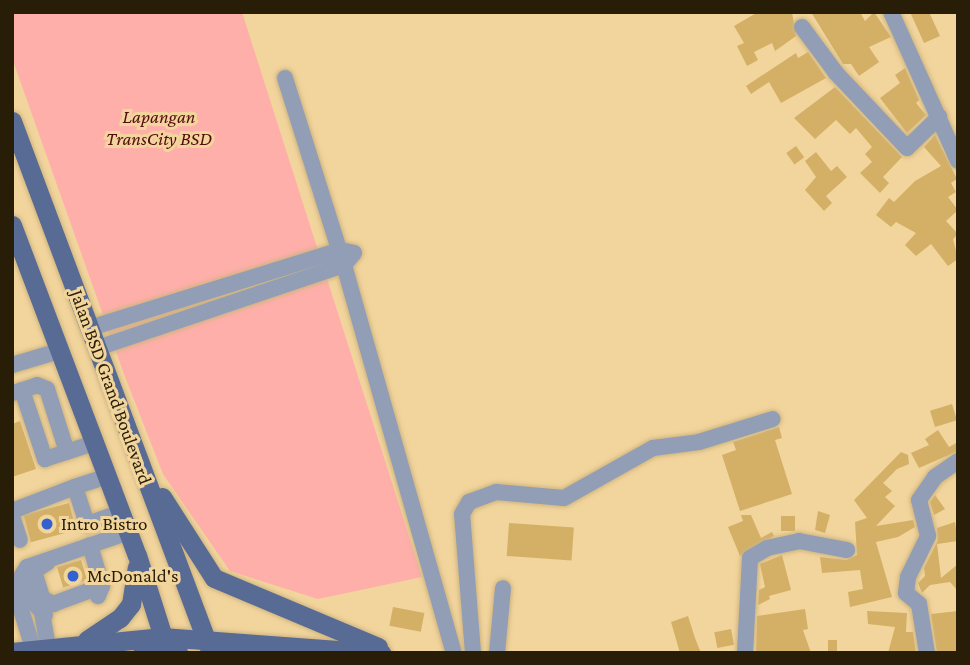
<!DOCTYPE html>
<html>
<head>
<meta charset="utf-8">
<style>
	body { margin:0 }
	#map { position:relative; width:970px; height:665px; overflow:hidden; background:#f2d59c; font-family:"Crimson Pro",serif }
	div>[style] { position:absolute }
	.green>* { inset:0; background:#feafa9 }
	.building>* { inset:0; background:#d4b066; transform-origin:0 0 }
	.roads { filter:drop-shadow(0 0 2px #ceb481) drop-shadow(0 0 2px #ceb481) }
	.minor>* { height:16px; margin:-8px; padding:0 8px; transform-origin:8px; border-radius:8px; background:#929eb5 }
	.major>* { height:19px; margin:-9.5px; padding:0 9.5px; transform-origin:9.5px; border-radius:9.5px; background:#586b94 }
	.dots>* { width:19px; height:19px; translate:-50% -50%; box-sizing:border-box; border:4px solid #f2d59c; border-radius:50% }
	span { translate:-50% -50%; white-space:nowrap; text-align:center; line-height:1.15; -webkit-text-stroke:6px #f2d59c; paint-order:stroke }
	.park-label { font-size:19px; color:#550a0f; font-style:italic }
	.street-label { font-size:19px; color:#281d06 }
	.poi-label { font-size:19px; color:#281d06 }
	.left { translate:0 -50%; text-align:left }
	.frame { position:absolute; inset:0; border:14px solid #281d06; pointer-events:none }
</style>
</head>
<body>
<div id="map">
	<div class="green">
		<i style="clip-path:polygon(12px 12px,242px 12px,422px 577px,318px 599px,230px 571px,163px 474px,124px 374px,12px 58px)"></i>
	</div>
	<div class="building">
		<i style="clip-path:polygon(758px 12px,792px 12px,796px 36px,775px 51px,772px 43px,754px 52px,758px 60px,747px 66px,737px 46px,744px 43px,734px 26px)"></i>
		<i style="clip-path:polygon(811px 12px,860px 12px,865px 21px,874px 12px,891px 37px,869px 47px,879px 62px,859px 76px,851px 64px,843px 64px)"></i>
		<i style="clip-path:polygon(910px 12px,929px 12px,940px 36px,924px 43px)"></i>
		<i style="clip-path:polygon(808px 52px,826px 78px,781px 103px,769px 82px,751px 94px,746px 86px,796px 53px,798px 58px)"></i>
		<i style="clip-path:polygon(905px 68px,919px 100px,916px 103px,926px 115px,907px 133px,880px 98px,900px 83px,895px 75px)"></i>
		<i style="clip-path:polygon(835px 87px,902px 157px,883px 177px,889px 183px,880px 193px,860px 173px,872px 162px,865px 154px,872px 147px,856px 128px,850px 134px,836px 120px,815px 139px,794px 118px)"></i>
		<i style="clip-path:polygon(935px 135px,957px 179px,951px 183px,956px 192px,948px 197px,958px 210px,946px 221px,958px 234px,953px 239px,958px 259px,948px 266px,931px 244px,916px 256px,905px 245px,916px 233px,896px 222px,891px 227px,876px 215px,889px 198px,894px 202px,915px 181px,941px 166px,924px 147px)"></i>
		<i style="left:796px;top:146px;width:14px;height:12px;rotate:54deg"></i>
		<i style="clip-path:polygon(816px 152px,831px 171px,837px 166px,847px 177px,826px 196px,832px 203px,824px 211px,805px 190px,816px 177px,805px 161px)"></i>
		<i style="left:952px;top:404px;width:17px;height:23px;rotate:73deg"></i>
		<i style="clip-path:polygon(20px 421px,36px 469px,12px 477px,12px 424px)"></i>
		<i style="clip-path:polygon(779px 427px,782px 438px,775px 440px,792px 494px,740px 511px,722px 455px,736px 450px,733px 442px)"></i>
		<i style="clip-path:polygon(938px 430px,949px 447px,958px 442px,958px 451px,919px 468px,911px 453px,929px 445px,925px 439px)"></i>
		<i style="clip-path:polygon(901px 452px,908px 455px,909px 464px,897px 469px,883px 483px,892px 491px,885px 497px,895px 506px,876px 526px,913px 520px,915px 527px,898px 537px,876px 542px,892px 597px,850px 607px,848px 592px,863px 589px,860px 570px,822px 573px,820px 557px,846px 560px,857px 555px,855px 522px,867px 518px,854px 500px)"></i>
		<i style="clip-path:polygon(935px 495px,945px 509px,934px 515px,930px 502px)"></i>
		<i style="left:69px;top:503px;width:28px;height:47px;rotate:75deg"></i>
		<i style="clip-path:polygon(818px 511px,830px 515px,825px 533px,815px 530px)"></i>
		<i style="clip-path:polygon(741px 515px,751px 515px,761px 538px,772px 532px,774px 536px,740px 556px,728px 527px,743px 521px)"></i>
		<i style="left:781px;top:516px;width:14px;height:15px"></i>
		<i style="clip-path:polygon(955px 522px,958px 541px,937px 544px,941px 578px,958px 564px,958px 591px,950px 582px,930px 585px,922px 593px,918px 583px,925px 576px,924px 568px,938px 540px,937px 528px)"></i>
		<i style="left:509px;top:523px;width:65px;height:33px;rotate:4deg"></i>
		<i style="clip-path:polygon(782px 555px,791px 590px,769px 596px,770px 599px,758px 605px,759px 590px,765px 587px,760px 564px)"></i>
		<i style="left:81px;top:560px;width:21px;height:25px;rotate:73deg"></i>
		<i style="left:393px;top:607px;width:32px;height:19px;rotate:11deg"></i>
		<i style="clip-path:polygon(805px 609px,808px 629px,803px 630px,811px 653px,756px 653px,757px 616px)"></i>
		<i style="clip-path:polygon(867px 611px,907px 613px,906px 632px,913px 632px,916px 653px,888px 653px,895px 627px,868px 624px)"></i>
		<i style="clip-path:polygon(958px 611px,958px 653px,937px 653px,931px 614px)"></i>
		<i style="clip-path:polygon(688px 616px,695px 638px,701px 653px,680px 653px,671px 622px)"></i>
		<i style="left:731px;top:629px;width:16px;height:17px;rotate:79deg"></i>
		<i style="left:828px;top:640px;width:9px;height:13px"></i>
	</div>
	<div class="roads">
		<div class="minor">
			<i style="left:891px;top:12px;width:163px;rotate:65.8deg"></i>
			<i style="left:802px;top:27px;width:57px;rotate:53.5deg"></i>
			<i style="left:836px;top:73px;width:103px;rotate:46.6deg"></i>
			<i style="left:907px;top:148px;width:45px;rotate:-44.1deg"></i>
			<i style="left:285px;top:78px;width:196px;rotate:72.5deg"></i>
			<i style="left:344px;top:265px;width:403px;rotate:74.2deg"></i>
			<i style="left:90px;top:328px;width:262px;rotate:-17.3deg"></i>
			<i style="left:340px;top:250px;width:14px;rotate:12deg"></i>
			<i style="left:354px;top:253px;width:16px;rotate:130deg"></i>
			<i style="left:344px;top:265px;width:261px;rotate:161.4deg"></i>
			<i style="left:12px;top:365px;width:49px;rotate:-16.6deg"></i>
			<i style="left:22px;top:390px;width:73px;rotate:71.6deg"></i>
			<i style="left:45px;top:459px;width:52px;rotate:-18.1deg"></i>
			<i style="left:13px;top:393px;width:25px;rotate:-18deg"></i>
			<i style="left:37px;top:385px;width:11px;rotate:22deg"></i>
			<i style="left:47px;top:389px;width:66px;rotate:72.4deg"></i>
			<i style="left:108px;top:476px;width:35px;rotate:162deg"></i>
			<i style="left:75px;top:487px;width:39px;rotate:72deg"></i>
			<i style="left:87px;top:524px;width:36px;rotate:-19deg"></i>
			<i style="left:12px;top:511px;width:67px;rotate:-20.9deg"></i>
			<i style="left:12px;top:516px;width:25px;rotate:72deg"></i>
			<i style="left:90px;top:545px;width:43px;rotate:73.7deg"></i>
			<i style="left:102px;top:586px;width:11px;rotate:112deg"></i>
			<i style="left:47px;top:563px;width:15px;rotate:148deg"></i>
			<i style="left:34px;top:571px;width:28px;rotate:73deg"></i>
			<i style="left:42px;top:598px;width:13px;rotate:29deg"></i>
			<i style="left:53px;top:604px;width:52px;rotate:-20.2deg"></i>
			<i style="left:12px;top:581px;width:70px;rotate:72.6deg"></i>
			<i style="left:41px;top:607px;width:40px;rotate:80deg"></i>
			<i style="left:45px;top:615px;width:22px;rotate:-133deg"></i>
			<i style="left:30px;top:599px;width:25px;rotate:-108deg"></i>
			<i style="left:22px;top:575px;width:9px;rotate:-58deg"></i>
			<i style="left:27px;top:567px;width:108px;rotate:-18.9deg"></i>
			<i style="left:473px;top:653px;width:139px;rotate:-94.5deg"></i>
			<i style="left:462px;top:514px;width:14px;rotate:-60deg"></i>
			<i style="left:469px;top:502px;width:29px;rotate:-20deg"></i>
			<i style="left:496px;top:492px;width:68px;rotate:5deg"></i>
			<i style="left:564px;top:498px;width:102px;rotate:-29.3deg"></i>
			<i style="left:653px;top:448px;width:46px;rotate:-7.4deg"></i>
			<i style="left:699px;top:442px;width:77px;rotate:-17.3deg"></i>
			<i style="left:497px;top:653px;width:65px;rotate:-84.7deg"></i>
			<i style="left:745px;top:653px;width:95px;rotate:-87deg"></i>
			<i style="left:750px;top:558px;width:20px;rotate:-30deg"></i>
			<i style="left:767px;top:548px;width:33px;rotate:-12deg"></i>
			<i style="left:799px;top:541px;width:49px;rotate:10.6deg"></i>
			<i style="left:927px;top:653px;width:50px;rotate:-99.3deg"></i>
			<i style="left:919px;top:604px;width:17px;rotate:-140deg"></i>
			<i style="left:906px;top:593px;width:16px;rotate:-83deg"></i>
			<i style="left:908px;top:577px;width:46px;rotate:-64deg"></i>
			<i style="left:928px;top:536px;width:37px;rotate:-104deg"></i>
			<i style="left:919px;top:500px;width:28px;rotate:-55deg"></i>
			<i style="left:935px;top:477px;width:28px;rotate:-35deg"></i>
		</div>
		<div class="major">
			<i style="left:12px;top:121px;width:568px;rotate:69.49deg"></i>
			<i style="left:12px;top:225px;width:353px;rotate:69.3deg"></i>
			<i style="left:137px;top:555px;width:103px;rotate:72.4deg"></i>
			<i style="left:162px;top:497px;width:96px;rotate:57.3deg"></i>
			<i style="left:214px;top:578px;width:178px;rotate:22.8deg"></i>
			<i style="left:87px;top:640px;width:40px;rotate:-34deg"></i>
			<i style="left:120px;top:618px;width:18px;rotate:-52deg"></i>
			<i style="left:131px;top:604px;width:37px;rotate:-81deg"></i>
			<i style="left:12px;top:652px;width:151px;rotate:-5.7deg"></i>
			<i style="left:162px;top:637px;width:220px;rotate:4.2deg"></i>
			<i style="left:142px;top:653px;width:36px;rotate:-3deg"></i>
		</div>
	</div>
	<div class="dots">
		<i style="left:47px;top:524px;background:#3361d0"></i>
		<i style="left:73px;top:576px;background:#3361d0"></i>
	</div>
	<div class="park-label">
		<span style="left:159px;top:128px">Lapangan<br>TransCity BSD</span>
	</div>
	<div class="street-label">
		<span style="left:111px;top:387px;rotate:70deg">Jalan BSD Grand Boulevard</span>
	</div>
	<div class="poi-label">
		<span class="left" style="left:61px;top:524px">Intro Bistro</span>
		<span class="left" style="left:87px;top:576px">McDonald's</span>
	</div>
	<div class="frame"></div>
</div>
</body>
</html>
